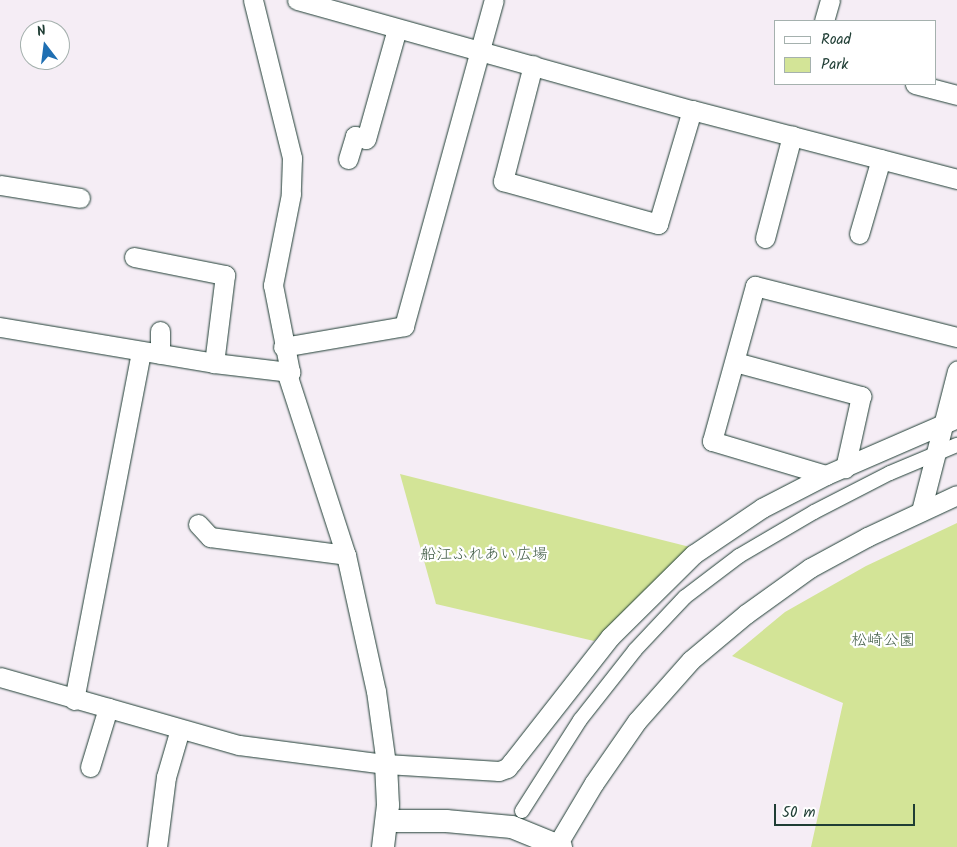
<!DOCTYPE html>
<html>
<head>
<meta charset="utf-8">
<style>
	body { margin:0 }
	#map { position:relative; width:957px; height:847px; overflow:hidden; background:#f5edf5; font-family:Kalam,"Klee One",sans-serif }
	div>[style] { position:absolute }
	.green>* { inset:0; background:#d3e497 }
	.roads { filter:drop-shadow(0 0 1px #1f3d34) drop-shadow(0 0 1px #1f3d34) }
	.pedestrian>* { height:14px; margin:-7px; padding:0 7px; transform-origin:7px; border-radius:7px; background:#fff }
	.minor>* { height:19px; margin:-9.5px; padding:0 9.5px; transform-origin:9.5px; border-radius:9.5px; background:#fff }
	.tertiary>* { height:22px; margin:-11px; padding:0 11px; transform-origin:11px; border-radius:11px; background:#fff }
	span { translate:-50% -50%; white-space:nowrap; text-align:center; line-height:1.15; -webkit-text-stroke:4.5px #fff; paint-order:stroke }
	.park-label { font-size:16px; color:#435e48 }
	.legend { position:absolute; left:774px; top:20px; width:162px; height:65px; box-sizing:border-box; background:#fff; border:1px solid #a5b1ae; margin:0; padding:6px 9px; list-style:none; font-size:15px; color:#1f3d34 }
	.legend li { display:flex; align-items:center; gap:10px; height:25px }
	.legend b { width:25px; border:1px solid #a5b1ae }
	.north { position:absolute; left:20px; top:20px; width:50px; height:50px; box-sizing:border-box; background:#fff; border:1px solid #a5b1ae; border-radius:50%; rotate:345deg; font-size:14px; font-weight:700; line-height:20px; text-align:center; color:#1f3d34 }
	.north::after { content:''; display:block; margin:auto; width:18px; height:22px; background:#1f6fb2; clip-path:polygon(50% 0,100% 100%,50% 72%,0 100%) }
	.scale { position:absolute; left:774px; top:804px; width:141px; height:22px; box-sizing:border-box; border:2px solid #1f3d34; border-top:0; padding-left:6px; font-size:15px; line-height:18px; white-space:nowrap; color:#1f3d34; -webkit-text-stroke:4px #fff; paint-order:stroke }
</style>
</head>
<body>
<div id="map">
	<div class="green">
		<i style="clip-path:polygon(400px 474px,690px 547px,594px 641px,436px 604px)"></i>
		<i style="clip-path:polygon(957px 523px,957px 847px,811px 847px,843px 703px,732px 656px,785px 612px,866px 566px)"></i>
	</div>
	<div class="roads">
		<div class="pedestrian">
			<i style="left:522px;top:811px;width:108px;rotate:-57.5deg"></i>
			<i style="left:580px;top:720px;width:89px;rotate:-51.8deg"></i>
			<i style="left:635px;top:650px;width:73px;rotate:-46.7deg"></i>
			<i style="left:685px;top:597px;width:68px;rotate:-37.2deg"></i>
			<i style="left:739px;top:556px;width:87px;rotate:-30.4deg"></i>
			<i style="left:814px;top:512px;width:85px;rotate:-27.2deg"></i>
			<i style="left:890px;top:473px;width:73px;rotate:-22.7deg"></i>
		</div>
		<div class="minor">
			<i style="left:253px;top:0;width:163px;rotate:76.1deg"></i>
			<i style="left:292px;top:158px;width:36px;rotate:92deg"></i>
			<i style="left:291px;top:194px;width:93px;rotate:101.2deg"></i>
			<i style="left:273px;top:285px;width:89px;rotate:78.9deg"></i>
			<i style="left:290px;top:372px;width:5px;rotate:112deg"></i>
			<i style="left:288px;top:377px;width:187px;rotate:72deg"></i>
			<i style="left:346px;top:555px;width:139px;rotate:77.6deg"></i>
			<i style="left:376px;top:691px;width:74px;rotate:82.2deg"></i>
			<i style="left:297px;top:0;width:410px;rotate:15.6deg"></i>
			<i style="left:692px;top:110px;width:274px;rotate:14.6deg"></i>
			<i style="left:824px;top:21px;width:22px;rotate:-74deg"></i>
			<i style="left:533px;top:65px;width:120px;rotate:104.5deg"></i>
			<i style="left:503px;top:181px;width:161px;rotate:15.5deg"></i>
			<i style="left:658px;top:224px;width:119px;rotate:-73.4deg"></i>
			<i style="left:915px;top:84px;width:43px;rotate:14.7deg"></i>
			<i style="left:348px;top:159px;width:24px;rotate:-73deg"></i>
			<i style="left:355px;top:136px;width:11px;rotate:15deg"></i>
			<i style="left:366px;top:139px;width:114px;rotate:-74.3deg"></i>
			<i style="left:0;top:185px;width:81px;rotate:9.2deg"></i>
			<i style="left:859px;top:234px;width:78px;rotate:-73.7deg"></i>
			<i style="left:765px;top:238px;width:106px;rotate:-75.2deg"></i>
			<i style="left:134px;top:257px;width:93px;rotate:11.2deg"></i>
			<i style="left:225px;top:275px;width:89px;rotate:97.1deg"></i>
			<i style="left:0;top:327px;width:217px;rotate:9.5deg"></i>
			<i style="left:214px;top:363px;width:77px;rotate:6.8deg"></i>
			<i style="left:160px;top:331px;width:23px;rotate:90deg"></i>
			<i style="left:283px;top:347px;width:123px;rotate:-9.8deg"></i>
			<i style="left:404px;top:326px;width:338px;rotate:-74.6deg"></i>
			<i style="left:735px;top:362px;width:131px;rotate:15.1deg"></i>
			<i style="left:861px;top:396px;width:74px;rotate:102.5deg"></i>
			<i style="left:826px;top:475px;width:119px;rotate:-163.4deg"></i>
			<i style="left:712px;top:441px;width:161px;rotate:-74.5deg"></i>
			<i style="left:755px;top:286px;width:208px;rotate:14.2deg"></i>
			<i style="left:921px;top:511px;width:145px;rotate:-75.6deg"></i>
			<i style="left:198px;top:524px;width:18px;rotate:47deg"></i>
			<i style="left:210px;top:537px;width:137px;rotate:7.5deg"></i>
			<i style="left:0;top:677px;width:248px;rotate:15.9deg"></i>
			<i style="left:239px;top:745px;width:148px;rotate:7.4deg"></i>
			<i style="left:386px;top:764px;width:113px;rotate:3.5deg"></i>
			<i style="left:499px;top:771px;width:9px;rotate:-21deg"></i>
			<i style="left:507px;top:768px;width:8px;rotate:-50deg"></i>
			<i style="left:512px;top:762px;width:159px;rotate:-51.9deg"></i>
			<i style="left:610px;top:637px;width:118px;rotate:-44.7deg"></i>
			<i style="left:694px;top:554px;width:82px;rotate:-34.1deg"></i>
			<i style="left:762px;top:508px;width:72px;rotate:-27.3deg"></i>
			<i style="left:826px;top:475px;width:143px;rotate:-23.5deg"></i>
			<i style="left:74px;top:700px;width:355px;rotate:-79.1deg"></i>
			<i style="left:90px;top:767px;width:62px;rotate:-73deg"></i>
			<i style="left:557px;top:845px;width:72px;rotate:-59.2deg"></i>
			<i style="left:594px;top:783px;width:75px;rotate:-55.3deg"></i>
			<i style="left:637px;top:721px;width:81px;rotate:-48.5deg"></i>
			<i style="left:691px;top:660px;width:72px;rotate:-39.9deg"></i>
			<i style="left:746px;top:614px;width:79px;rotate:-35.7deg"></i>
			<i style="left:810px;top:568px;width:65px;rotate:-28.5deg"></i>
			<i style="left:867px;top:537px;width:99px;rotate:-25deg"></i>
			<i style="left:157px;top:847px;width:71px;rotate:-82.7deg"></i>
			<i style="left:166px;top:777px;width:50px;rotate:-73.7deg"></i>
		</div>
		<div class="tertiary">
			<i style="left:387px;top:821px;width:59px"></i>
			<i style="left:446px;top:821px;width:66px;rotate:5.2deg"></i>
			<i style="left:512px;top:827px;width:53px;rotate:22.2deg"></i>
			<i style="left:383px;top:847px;width:42px;rotate:-83.2deg"></i>
			<i style="left:388px;top:805px;width:41px;rotate:-92.8deg"></i>
		</div>
	</div>
	<div class="park-label">
		<span style="left:484px;top:555px">船江ふれあい広場</span>
		<span style="left:883px;top:641px">松崎公園</span>
	</div>
	<ul class="legend">
	<li><b style="height:6px;background:#fff"></b>Road</li>
	<li><b style="height:14px;background:#d3e497"></b>Park</li>
	</ul>
	<div class="north">N</div>
	<div class="scale">50 m</div>
</div>
</body>
</html>
